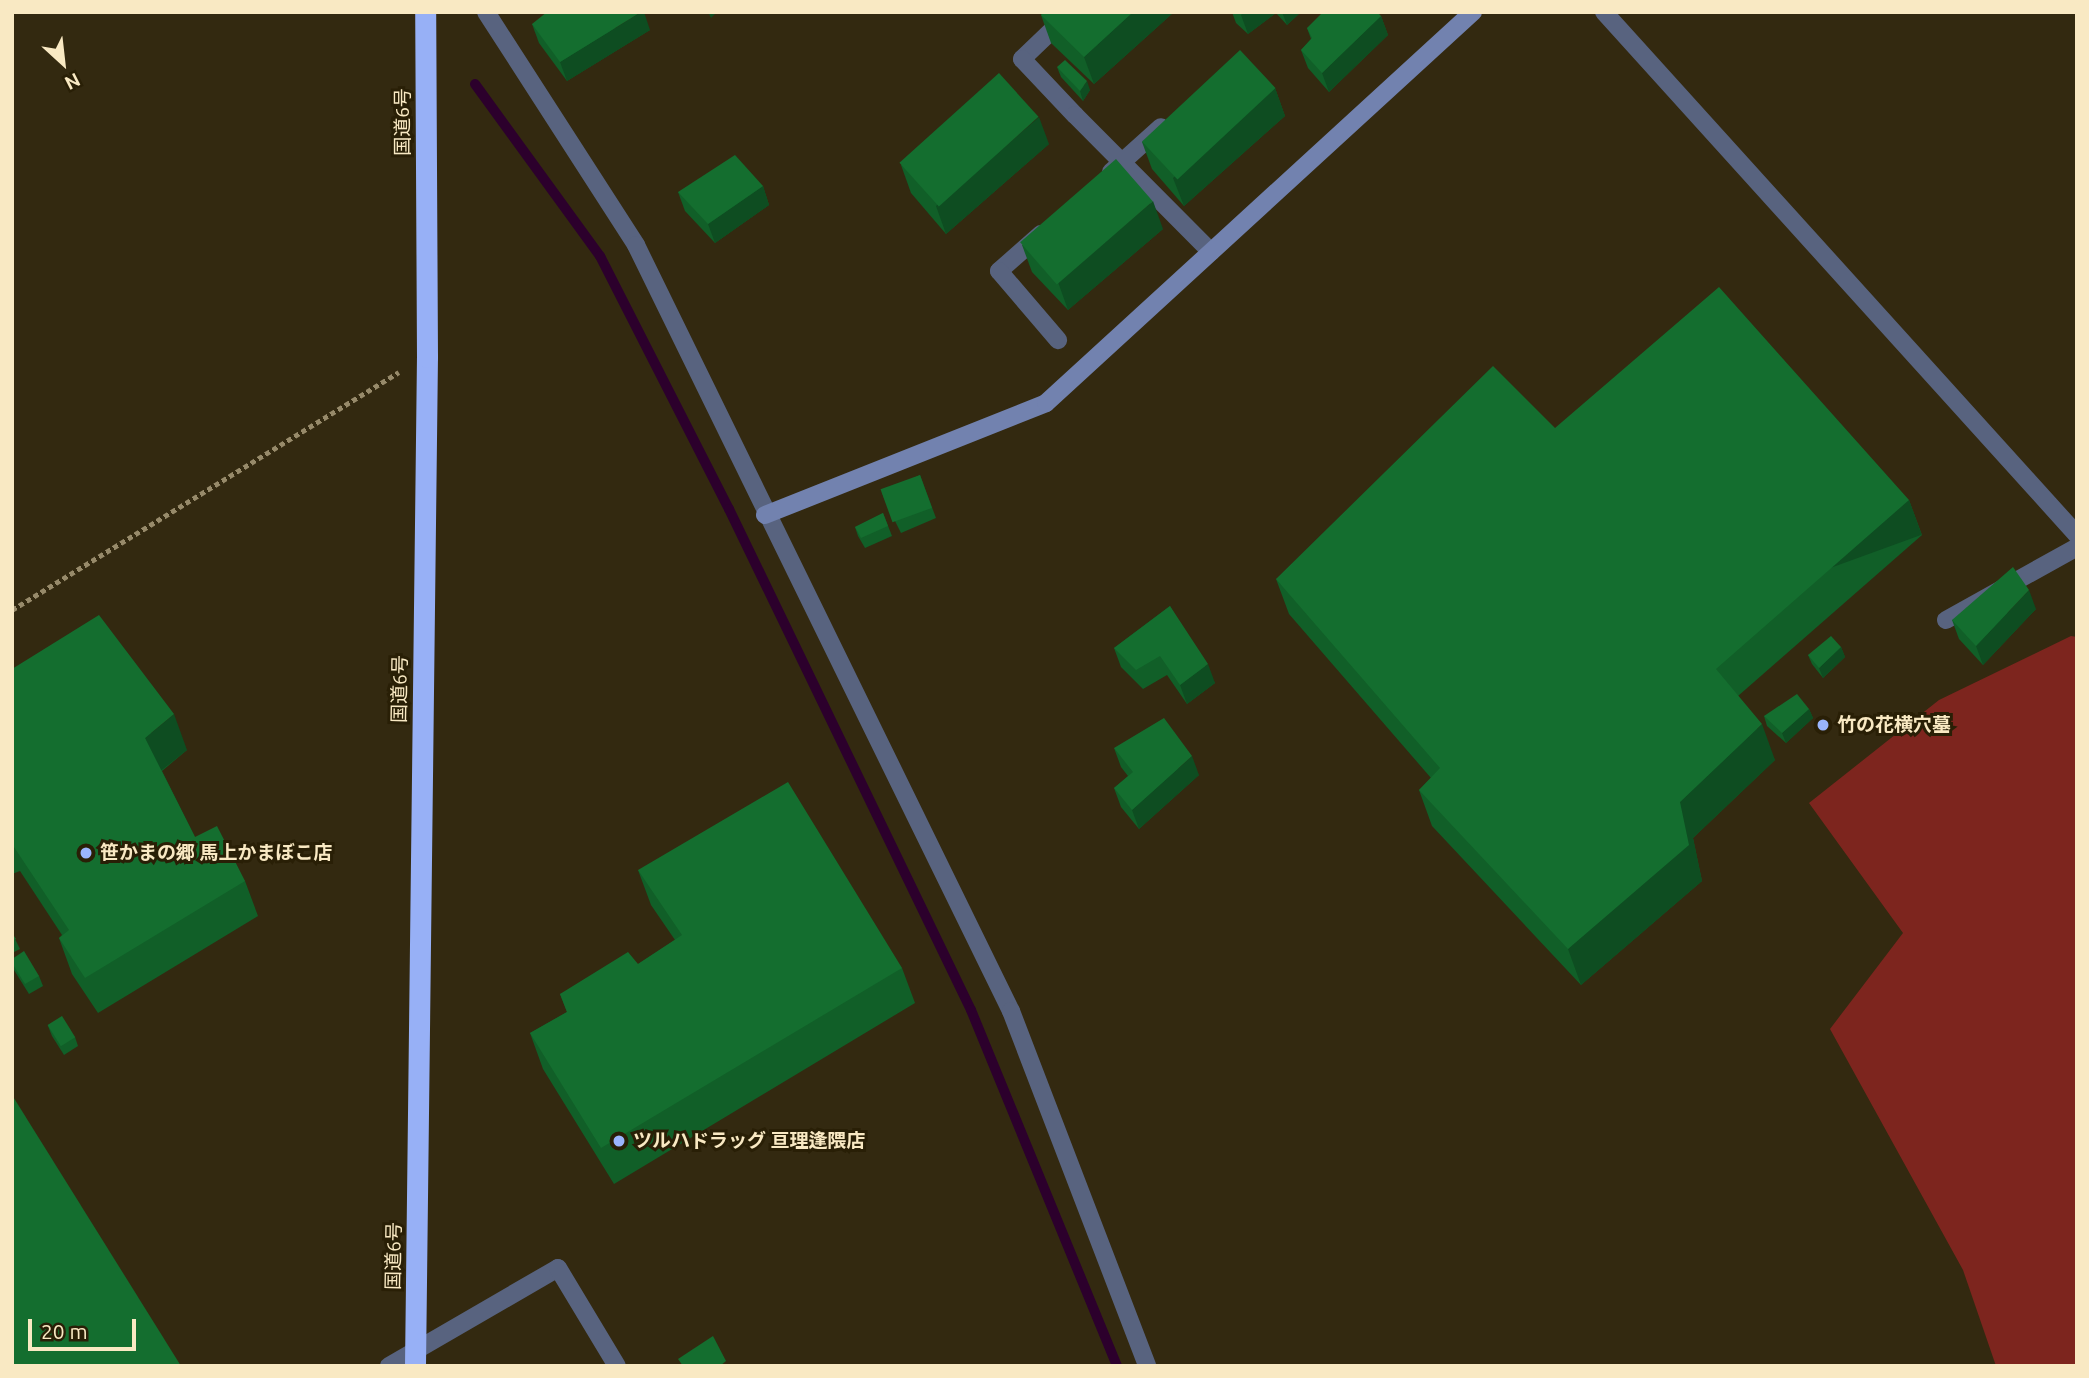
<!DOCTYPE html>
<html>
<head>
<meta charset="utf-8">
<style>
	body { margin:0 }
	#map { position:relative; width:2089px; height:1378px; overflow:hidden; background:#332910; font-family:Ubuntu,"Noto Sans JP",sans-serif }
	div>[style] { position:absolute }
	.green>* { inset:0; background:#7d251e }
	.stream>* { height:10px; margin:-5px; padding:0 5px; transform-origin:5px; border-radius:5px; background:#2c002c }
	.path>* { height:4.5px; margin-top:-2.25px; transform-origin:0; background:repeating-linear-gradient(90deg,#978a6a 0 5px,transparent 0 8.5px) }
	.lane>* { height:18px; margin:-9px; padding:0 9px; transform-origin:9px; border-radius:9px; background:#58637f }
	.street>* { height:18px; margin:-9px; padding:0 9px; transform-origin:9px; border-radius:9px; background:#58637f }
	.secondary>* { height:18px; margin:-9px; padding:0 9px; transform-origin:9px; border-radius:9px; background:#7282af }
	.highway>* { height:21px; margin:-10.5px; padding:0 10.5px; transform-origin:10.5px; border-radius:10.5px; background:#97b0f6 }
	.wall>* { inset:0; background:#115f28 }
	.shaded-wall>* { inset:0; background:#0e4d21; transform-origin:0 0 }
	.building>* { inset:0; background:#146e2f; transform-origin:0 0 }
	.dots>* { width:19px; height:19px; translate:-50% -50%; box-sizing:border-box; border:4px solid #291f06; border-radius:50% }
	span { translate:-50% -50%; white-space:nowrap; text-align:center; line-height:1.15; -webkit-text-stroke:6px #291f06; paint-order:stroke }
	.street-label { font-size:19px; color:#f9e9c3 }
	.poi-label { font-size:19px; color:#f9e9c3; font-weight:700 }
	.left { translate:0 -50%; text-align:left }
	.frame { position:absolute; inset:0; border:14px solid #f9e9c3; pointer-events:none }
	.north { position:absolute; left:28px; top:28px; width:70px; height:70px; -webkit-text-stroke:5px #291f06; paint-order:stroke; rotate:153deg; font-size:19px; font-weight:700; line-height:28px; text-align:center; color:#f9e9c3 }
	.north::after { content:''; display:block; margin:auto; width:24px; height:32px; background:#f9e9c3; clip-path:polygon(50% 0,100% 100%,50% 72%,0 100%) }
	.scale { position:absolute; left:28px; top:1319px; width:108px; height:32px; box-sizing:border-box; border:4px solid #f9e9c3; border-top:0; padding-left:9px; font-size:21px; line-height:24px; white-space:nowrap; color:#f9e9c3; -webkit-text-stroke:5px #291f06; paint-order:stroke }
</style>
</head>
<body>
<div id="map">
	<div class="green">
		<i style="clip-path:polygon(2071px 636px,2077px 637px,2077px 1366px,1996px 1366px,1963px 1270px,1830px 1029px,1903px 933px,1809px 803px,1939px 700px)"></i>
	</div>
	<div class="stream">
		<i style="left:475px;top:84px;width:213px;rotate:54deg"></i>
		<i style="left:600px;top:256px;width:284px;rotate:63deg"></i>
		<i style="left:729px;top:509px;width:556px;rotate:64.22deg"></i>
		<i style="left:971px;top:1010px;width:385px;rotate:67.7deg"></i>
	</div>
	<div class="path">
		<i style="left:12px;top:610px;width:454px;rotate:-31.6deg"></i>
	</div>
	<div class="lane">
		<i style="left:1071px;top:12px;width:68px;rotate:136.2deg"></i>
		<i style="left:1022px;top:59px;width:77px;rotate:46.6deg"></i>
		<i style="left:1111px;top:172px;width:67px;rotate:-42deg"></i>
		<i style="left:1041px;top:234px;width:56px;rotate:138.6deg"></i>
		<i style="left:999px;top:271px;width:91px;rotate:49.5deg"></i>
	</div>
	<div class="street">
		<i style="left:486px;top:12px;width:277px;rotate:57.2deg"></i>
		<i style="left:636px;top:245px;width:853px;rotate:63.92deg"></i>
		<i style="left:1011px;top:1011px;width:380px;rotate:69deg"></i>
		<i style="left:1604px;top:12px;width:705px;rotate:47.87deg"></i>
		<i style="left:1075px;top:115px;width:193px;rotate:45.2deg"></i>
		<i style="left:1946px;top:620px;width:150px;rotate:-29.1deg"></i>
		<i style="left:389px;top:1366px;width:195px;rotate:-30.1deg"></i>
		<i style="left:558px;top:1268px;width:114px;rotate:59deg"></i>
	</div>
	<div class="secondary">
		<i style="left:765px;top:515px;width:302px;rotate:-21.7deg"></i>
		<i style="left:1046px;top:403px;width:579px;rotate:-42.48deg"></i>
	</div>
	<div class="highway">
		<i style="left:415px;top:1366px;width:1009px;rotate:-89.32deg"></i>
		<i style="left:427px;top:357px;width:345px;rotate:-90.3deg"></i>
	</div>
	<div class="wall">
		<i style="clip-path:polygon(1044px 12px,1174px 12px,1094px 84px,1051px 43px,1041px 15px)"></i>
		<i style="clip-path:polygon(1232px 12px,1301px 12px,1287px 25px,1276px 13px,1248px 34px,1236px 23px)"></i>
		<i style="clip-path:polygon(1381px 16px,1388px 35px,1329px 92px,1308px 68px,1301px 50px,1311px 39px,1307px 28px)"></i>
		<i style="clip-path:polygon(532px 24px,650px 30px,567px 81px,539px 43px)"></i>
		<i style="clip-path:polygon(1057px 67px,1090px 90px,1083px 101px,1061px 77px)"></i>
		<i style="clip-path:polygon(1275px 88px,1285px 116px,1184px 206px,1152px 169px,1142px 142px)"></i>
		<i style="clip-path:polygon(1049px 144px,946px 234px,911px 193px,901px 165px)"></i>
		<i style="clip-path:polygon(763px 186px,769px 205px,715px 243px,685px 211px,678px 192px)"></i>
		<i style="clip-path:polygon(1163px 229px,1068px 310px,1032px 272px,1022px 245px)"></i>
		<i style="clip-path:polygon(1555px 428px,1909px 500px,1922px 535px,1738px 696px,1775px 760px,1693px 838px,1702px 881px,1581px 985px,1432px 826px,1419px 790px,1431px 778px,1289px 614px,1276px 579px)"></i>
		<i style="clip-path:polygon(920px 475px,936px 518px,901px 533px,886px 503px,882px 493px)"></i>
		<i style="clip-path:polygon(883px 513px,892px 536px,865px 548px,858px 536px,855px 527px)"></i>
		<i style="clip-path:polygon(1170px 606px,1215px 683px,1187px 704px,1167px 675px,1143px 689px,1121px 667px,1114px 648px)"></i>
		<i style="clip-path:polygon(2036px 609px,1983px 665px,1959px 639px,1952px 620px)"></i>
		<i style="clip-path:polygon(1841px 647px,1845px 657px,1823px 678px,1812px 664px,1808px 655px)"></i>
		<i style="clip-path:polygon(12px 669px,187px 750px,162px 771px,195px 837px,245px 881px,258px 916px,98px 1013px,72px 974px,59px 938px,62px 935px,20px 871px,12px 874px)"></i>
		<i style="clip-path:polygon(1809px 709px,1813px 718px,1786px 743px,1767px 726px,1764px 716px)"></i>
		<i style="clip-path:polygon(1114px 748px,1199px 775px,1139px 829px,1121px 807px,1114px 788px,1128px 776px,1121px 767px)"></i>
		<i style="clip-path:polygon(638px 870px,902px 968px,915px 1003px,614px 1184px,543px 1069px,530px 1033px,567px 1012px,560px 994px,638px 964px,675px 940px,651px 905px)"></i>
		<i style="clip-path:polygon(12px 933px,20px 949px,12px 953px)"></i>
		<i style="clip-path:polygon(12px 959px,39px 976px,43px 986px,29px 994px,14px 970px,12px 964px)"></i>
		<i style="clip-path:polygon(48px 1026px,75px 1037px,78px 1046px,64px 1055px,52px 1036px)"></i>
	</div>
	<div class="shaded-wall">
		<i style="clip-path:polygon(641px 12px,644px 12px,650px 30px,567px 81px,560px 62px)"></i>
		<i style="clip-path:polygon(708px 12px,717px 12px,711px 18px)"></i>
		<i style="clip-path:polygon(1133px 12px,1174px 12px,1094px 84px,1084px 57px)"></i>
		<i style="clip-path:polygon(1244px 12px,1276px 12px,1276px 13px,1248px 34px,1241px 15px)"></i>
		<i style="clip-path:polygon(1282px 12px,1301px 12px,1287px 25px)"></i>
		<i style="clip-path:polygon(1381px 16px,1388px 35px,1329px 92px,1322px 73px)"></i>
		<i style="clip-path:polygon(1087px 81px,1090px 90px,1083px 101px,1080px 91px)"></i>
		<i style="clip-path:polygon(1275px 88px,1285px 116px,1184px 206px,1173px 178px)"></i>
		<i style="clip-path:polygon(1039px 117px,1049px 144px,946px 234px,936px 206px)"></i>
		<i style="clip-path:polygon(763px 186px,769px 205px,715px 243px,708px 224px)"></i>
		<i style="clip-path:polygon(1153px 201px,1163px 229px,1068px 310px,1058px 282px)"></i>
		<i style="left:1909px;top:500px;width:37px;height:257px;rotate:70deg"></i>
		<i style="clip-path:polygon(2029px 590px,2036px 609px,1983px 665px,1976px 646px)"></i>
		<i style="clip-path:polygon(1841px 647px,1845px 657px,1823px 678px,1819px 668px)"></i>
		<i style="clip-path:polygon(1208px 664px,1215px 683px,1187px 704px,1180px 685px)"></i>
		<i style="clip-path:polygon(1809px 709px,1813px 718px,1786px 743px,1782px 733px)"></i>
		<i style="clip-path:polygon(174px 714px,187px 750px,158px 773px,145px 738px)"></i>
		<i style="clip-path:polygon(1762px 724px,1775px 760px,1693px 838px,1702px 881px,1581px 985px,1568px 949px,1680px 802px)"></i>
		<i style="clip-path:polygon(1192px 756px,1199px 775px,1139px 829px,1132px 810px)"></i>
	</div>
	<div class="building">
		<i style="clip-path:polygon(547px 12px,641px 12px,560px 62px,532px 24px)"></i>
		<i style="clip-path:polygon(1044px 12px,1133px 12px,1084px 57px,1041px 15px)"></i>
		<i style="clip-path:polygon(1323px 12px,1377px 12px,1381px 16px,1322px 73px,1301px 50px,1312px 38px,1307px 28px)"></i>
		<i style="left:1240px;top:50px;width:52px;height:134px;rotate:47deg"></i>
		<i style="clip-path:polygon(1065px 60px,1087px 81px,1080px 91px,1057px 67px)"></i>
		<i style="left:999px;top:73px;width:59px;height:134px;rotate:48deg"></i>
		<i style="clip-path:polygon(735px 155px,763px 186px,708px 224px,678px 192px)"></i>
		<i style="left:1116px;top:159px;width:56px;height:127px;rotate:49deg"></i>
		<i style="clip-path:polygon(1719px 287px,1909px 500px,1716px 669px,1762px 724px,1680px 802px,1689px 845px,1568px 949px,1419px 790px,1440px 768px,1276px 579px,1493px 366px,1555px 428px)"></i>
		<i style="left:920px;top:475px;width:35px;height:42px;rotate:70deg"></i>
		<i style="clip-path:polygon(883px 513px,888px 526px,861px 538px,855px 527px)"></i>
		<i style="clip-path:polygon(2013px 567px,2029px 590px,1976px 646px,1952px 620px)"></i>
		<i style="clip-path:polygon(1170px 606px,1208px 664px,1180px 685px,1160px 656px,1136px 670px,1114px 648px)"></i>
		<i style="clip-path:polygon(99px 615px,174px 714px,145px 738px,195px 837px,217px 826px,245px 881px,85px 978px,59px 938px,69px 930px,12px 844px,12px 669px)"></i>
		<i style="clip-path:polygon(1831px 636px,1841px 647px,1819px 668px,1808px 655px)"></i>
		<i style="clip-path:polygon(1797px 694px,1809px 709px,1782px 733px,1764px 716px)"></i>
		<i style="clip-path:polygon(1164px 718px,1192px 756px,1132px 810px,1114px 788px,1133px 772px,1114px 748px)"></i>
		<i style="clip-path:polygon(788px 782px,902px 968px,601px 1148px,530px 1033px,567px 1012px,560px 994px,628px 952px,638px 964px,682px 935px,638px 870px)"></i>
		<i style="clip-path:polygon(12px 933px,16px 939px,12px 941px)"></i>
		<i style="clip-path:polygon(24px 951px,39px 976px,25px 984px,12px 963px,12px 959px)"></i>
		<i style="left:62px;top:1016px;width:25px;height:17px;rotate:58deg"></i>
		<i style="clip-path:polygon(12px 1095px,181px 1366px,12px 1366px)"></i>
		<i style="clip-path:polygon(713px 1336px,726px 1361px,720px 1366px,683px 1366px,678px 1359px)"></i>
	</div>
	<div class="dots">
		<i style="left:1823px;top:725px;background:#9ab5fd"></i>
		<i style="left:86px;top:853px;background:#9ab5fd"></i>
		<i style="left:619px;top:1141px;background:#9ab5fd"></i>
	</div>
	<div class="street-label">
		<span style="left:403px;top:122px;rotate:-90deg">国道6号</span>
		<span style="left:400px;top:689px;rotate:-89deg">国道6号</span>
		<span style="left:394px;top:1256px;rotate:-89deg">国道6号</span>
	</div>
	<div class="poi-label">
		<span class="left" style="left:1837px;top:725px">竹の花横穴墓</span>
		<span class="left" style="left:100px;top:853px">笹かまの郷 馬上かまぼこ店</span>
		<span class="left" style="left:633px;top:1141px">ツルハドラッグ 亘理逢隈店</span>
	</div>
	<div class="frame"></div>
	<div class="north">N</div>
	<div class="scale">20 m</div>
</div>
</body>
</html>
